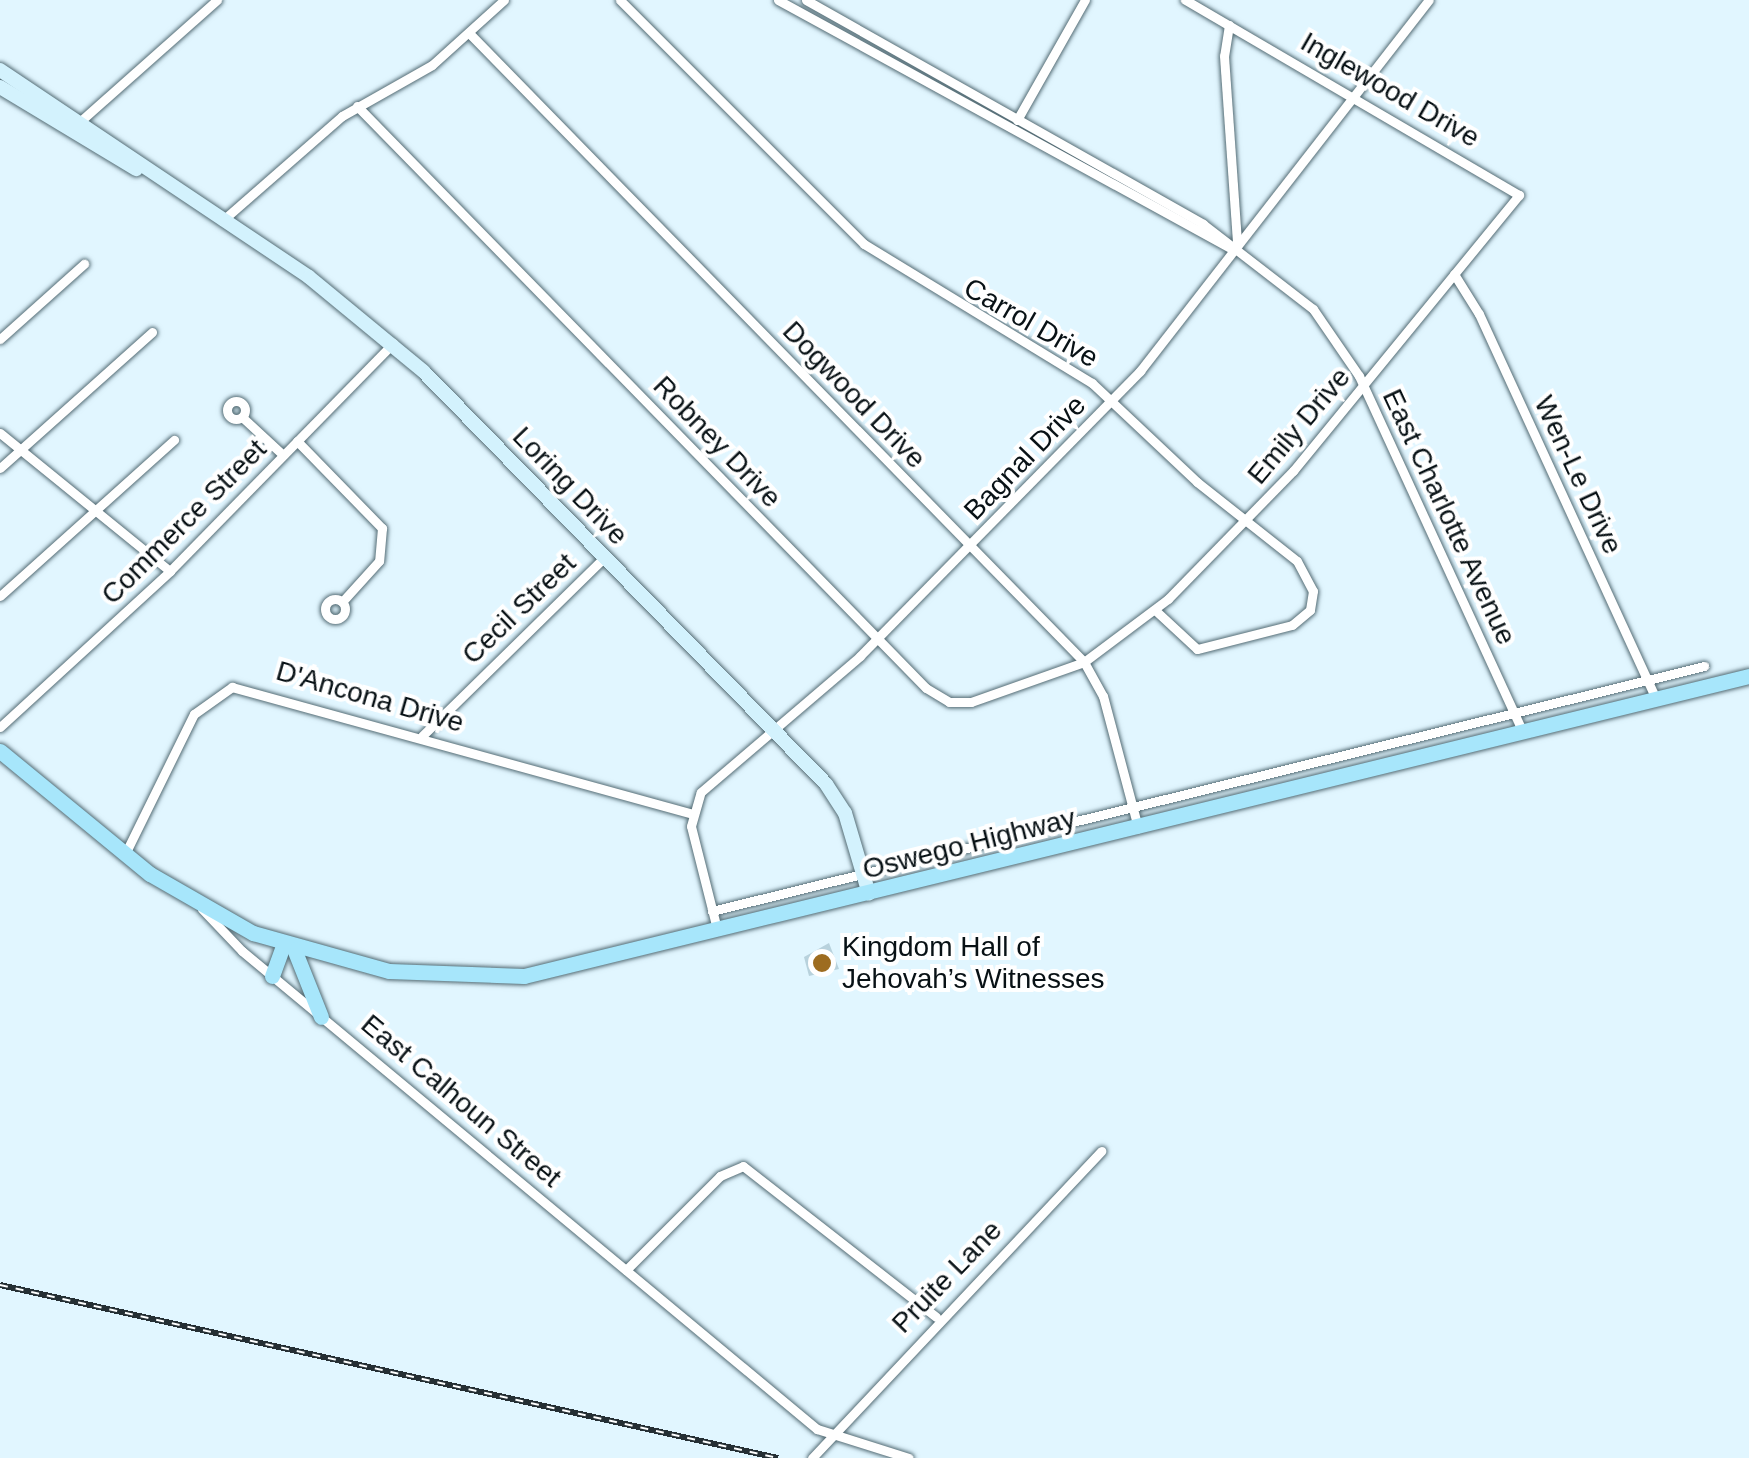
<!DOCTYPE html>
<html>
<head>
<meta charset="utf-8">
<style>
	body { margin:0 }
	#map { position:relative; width:1749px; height:1458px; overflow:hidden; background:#e1f6ff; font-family:Helvetica,sans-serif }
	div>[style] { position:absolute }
	.building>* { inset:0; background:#b8d2dd }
	.roads { filter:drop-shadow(0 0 2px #546c75) drop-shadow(0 0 2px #546c75) }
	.street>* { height:9px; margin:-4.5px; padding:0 4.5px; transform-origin:4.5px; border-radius:4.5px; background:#fff }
	.street>.ring { margin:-4.5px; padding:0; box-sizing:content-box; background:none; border:9px solid #fff; border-radius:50% }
	.secondary>* { height:14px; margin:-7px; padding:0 7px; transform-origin:7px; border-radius:7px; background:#d3f2fd }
	.primary>* { height:15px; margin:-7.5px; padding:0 7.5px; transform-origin:7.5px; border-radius:7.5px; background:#a7e6fb }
	.rail>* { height:6px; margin-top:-3px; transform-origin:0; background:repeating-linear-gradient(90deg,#fff 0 8px,#252f34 0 16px); box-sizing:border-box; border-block:2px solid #252f34 }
	.dots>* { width:28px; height:28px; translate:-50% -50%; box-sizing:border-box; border:5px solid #fff; border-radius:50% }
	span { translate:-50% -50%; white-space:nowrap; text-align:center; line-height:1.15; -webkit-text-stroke:8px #fff; paint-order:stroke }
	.street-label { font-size:28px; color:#081115 }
	.poi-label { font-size:28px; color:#081115 }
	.left { translate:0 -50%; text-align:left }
</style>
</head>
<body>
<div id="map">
	<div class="building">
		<i style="clip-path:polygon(829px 943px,839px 969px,809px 976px,804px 957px)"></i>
	</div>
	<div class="roads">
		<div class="street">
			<i style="left:620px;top:0;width:345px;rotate:45deg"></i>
			<i style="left:864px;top:244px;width:267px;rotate:31.4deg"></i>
			<i style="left:1092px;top:383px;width:144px;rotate:43.3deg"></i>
			<i style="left:1197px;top:482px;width:127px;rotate:38.3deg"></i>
			<i style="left:1297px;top:561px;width:34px;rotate:62deg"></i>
			<i style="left:1313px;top:591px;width:19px;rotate:99deg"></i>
			<i style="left:1310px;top:610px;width:23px;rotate:140deg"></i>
			<i style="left:1292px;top:625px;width:98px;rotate:165.8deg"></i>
			<i style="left:1197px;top:649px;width:57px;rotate:-137.1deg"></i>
			<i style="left:778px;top:0;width:518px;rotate:28.74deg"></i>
			<i style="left:806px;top:0;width:456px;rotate:29.4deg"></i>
			<i style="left:1203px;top:224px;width:139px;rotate:37.7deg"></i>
			<i style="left:1313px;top:309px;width:81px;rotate:55.5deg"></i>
			<i style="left:1359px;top:376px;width:392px;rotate:65.3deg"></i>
			<i style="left:1229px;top:25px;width:31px;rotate:99deg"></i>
			<i style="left:1224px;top:56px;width:187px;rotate:86deg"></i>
			<i style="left:469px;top:33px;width:880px;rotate:45.64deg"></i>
			<i style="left:1084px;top:662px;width:39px;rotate:61deg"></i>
			<i style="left:1103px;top:696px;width:137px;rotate:75.1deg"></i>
			<i style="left:357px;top:106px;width:814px;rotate:45.65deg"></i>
			<i style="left:926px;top:688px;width:27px;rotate:31deg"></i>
			<i style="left:949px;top:702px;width:22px"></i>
			<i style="left:971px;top:702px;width:120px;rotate:-19.5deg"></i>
			<i style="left:1084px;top:662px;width:105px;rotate:-36.9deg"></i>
			<i style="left:1168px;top:599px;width:179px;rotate:-45.7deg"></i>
			<i style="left:1293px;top:471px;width:357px;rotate:-50.7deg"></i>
			<i style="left:1519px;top:195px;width:387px;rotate:-149.7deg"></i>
			<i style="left:1017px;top:120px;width:138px;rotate:-60.5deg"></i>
			<i style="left:75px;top:126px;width:190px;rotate:-41.6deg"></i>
			<i style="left:222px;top:221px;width:159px;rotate:-41.2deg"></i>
			<i style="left:342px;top:116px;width:103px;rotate:-29.5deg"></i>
			<i style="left:432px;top:65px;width:97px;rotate:-42.1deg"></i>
			<i style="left:1454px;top:274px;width:47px;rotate:58deg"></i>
			<i style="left:1479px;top:314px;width:424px;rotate:65.3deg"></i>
			<i style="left:0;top:339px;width:113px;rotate:-41.8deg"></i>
			<i class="ring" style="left:227px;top:401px;width:9px;height:9px"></i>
			<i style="left:242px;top:417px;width:56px;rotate:42.8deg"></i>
			<i style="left:0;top:433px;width:219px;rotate:39.1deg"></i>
			<i style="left:297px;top:441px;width:122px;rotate:45.7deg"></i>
			<i style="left:382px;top:528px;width:33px;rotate:95deg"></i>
			<i style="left:379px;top:561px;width:55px;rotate:132.1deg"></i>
			<i style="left:0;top:468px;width:204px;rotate:-41.8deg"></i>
			<i style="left:0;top:596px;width:234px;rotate:-41.9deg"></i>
			<i class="ring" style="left:325px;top:599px;width:11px;height:11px"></i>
			<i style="left:0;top:727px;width:231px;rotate:-42.5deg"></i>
			<i style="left:170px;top:571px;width:319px;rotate:-45.6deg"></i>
			<i style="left:422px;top:736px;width:255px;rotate:-44.4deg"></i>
			<i style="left:125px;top:854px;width:156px;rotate:-63.8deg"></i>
			<i style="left:194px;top:714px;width:47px;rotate:-35.4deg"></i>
			<i style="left:232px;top:687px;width:476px;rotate:15.4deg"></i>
			<i style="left:202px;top:909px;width:58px;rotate:46.4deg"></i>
			<i style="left:242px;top:951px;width:748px;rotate:39.74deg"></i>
			<i style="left:817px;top:1429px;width:96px;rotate:17.5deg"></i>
			<i style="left:712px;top:911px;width:1022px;rotate:-13.87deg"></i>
			<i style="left:717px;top:929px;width:106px;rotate:-104.2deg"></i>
			<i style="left:691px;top:826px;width:35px;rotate:-74deg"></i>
			<i style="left:701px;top:792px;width:209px;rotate:-40.5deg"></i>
			<i style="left:860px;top:656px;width:400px;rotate:-45.5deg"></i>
			<i style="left:1140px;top:371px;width:470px;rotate:-52.1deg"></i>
			<i style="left:626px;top:1270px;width:133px;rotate:-45deg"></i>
			<i style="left:720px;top:1176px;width:25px;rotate:-23deg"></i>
			<i style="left:743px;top:1166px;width:245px;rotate:38deg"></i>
			<i style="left:812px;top:1458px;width:422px;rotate:-46.7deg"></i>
		</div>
		<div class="secondary">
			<i style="left:0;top:70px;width:372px;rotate:33.8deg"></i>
			<i style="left:309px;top:277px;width:148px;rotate:39.5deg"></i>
			<i style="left:423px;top:371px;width:577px;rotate:45.7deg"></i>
			<i style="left:826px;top:784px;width:35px;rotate:57deg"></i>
			<i style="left:845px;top:813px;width:84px;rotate:73.5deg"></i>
			<i style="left:0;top:87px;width:159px;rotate:31.1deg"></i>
		</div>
		<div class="primary">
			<i style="left:0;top:751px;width:194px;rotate:39.4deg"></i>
			<i style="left:150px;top:874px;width:119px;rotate:29.8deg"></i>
			<i style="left:253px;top:933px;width:141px;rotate:15.6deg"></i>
			<i style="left:389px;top:971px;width:135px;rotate:2.1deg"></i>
			<i style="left:524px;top:976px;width:1261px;rotate:-13.76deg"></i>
			<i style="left:294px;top:949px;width:73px;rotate:68.3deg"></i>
			<i style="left:272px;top:976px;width:33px;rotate:-70deg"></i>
		</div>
	</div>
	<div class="rail">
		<i style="left:0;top:1285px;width:797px;rotate:12.54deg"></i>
	</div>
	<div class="dots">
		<i style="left:822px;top:963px;background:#9d6c20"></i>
	</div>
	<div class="street-label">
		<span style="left:1390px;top:90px;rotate:30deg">Inglewood Drive</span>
		<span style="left:1031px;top:323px;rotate:30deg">Carrol Drive</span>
		<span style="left:854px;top:395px;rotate:46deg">Dogwood Drive</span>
		<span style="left:1299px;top:426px;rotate:-50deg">Emily Drive</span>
		<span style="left:717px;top:442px;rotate:46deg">Robney Drive</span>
		<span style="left:1025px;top:458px;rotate:-46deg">Bagnal Drive</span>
		<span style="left:1578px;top:475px;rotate:65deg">Wen-Le Drive</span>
		<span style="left:570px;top:486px;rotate:46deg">Loring Drive</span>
		<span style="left:1449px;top:517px;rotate:65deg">East Charlotte Avenue</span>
		<span style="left:184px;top:522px;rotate:-45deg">Commerce Street</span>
		<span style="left:519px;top:609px;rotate:-44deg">Cecil Street</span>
		<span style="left:370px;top:697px;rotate:16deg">D'Ancona Drive</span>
		<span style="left:969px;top:844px;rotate:-14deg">Oswego Highway</span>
		<span style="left:461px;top:1101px;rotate:40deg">East Calhoun Street</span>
		<span style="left:947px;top:1277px;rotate:-46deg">Pruite Lane</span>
	</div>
	<div class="poi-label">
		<span class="left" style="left:842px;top:963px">Kingdom Hall of<br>Jehovah’s Witnesses</span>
	</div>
</div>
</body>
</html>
